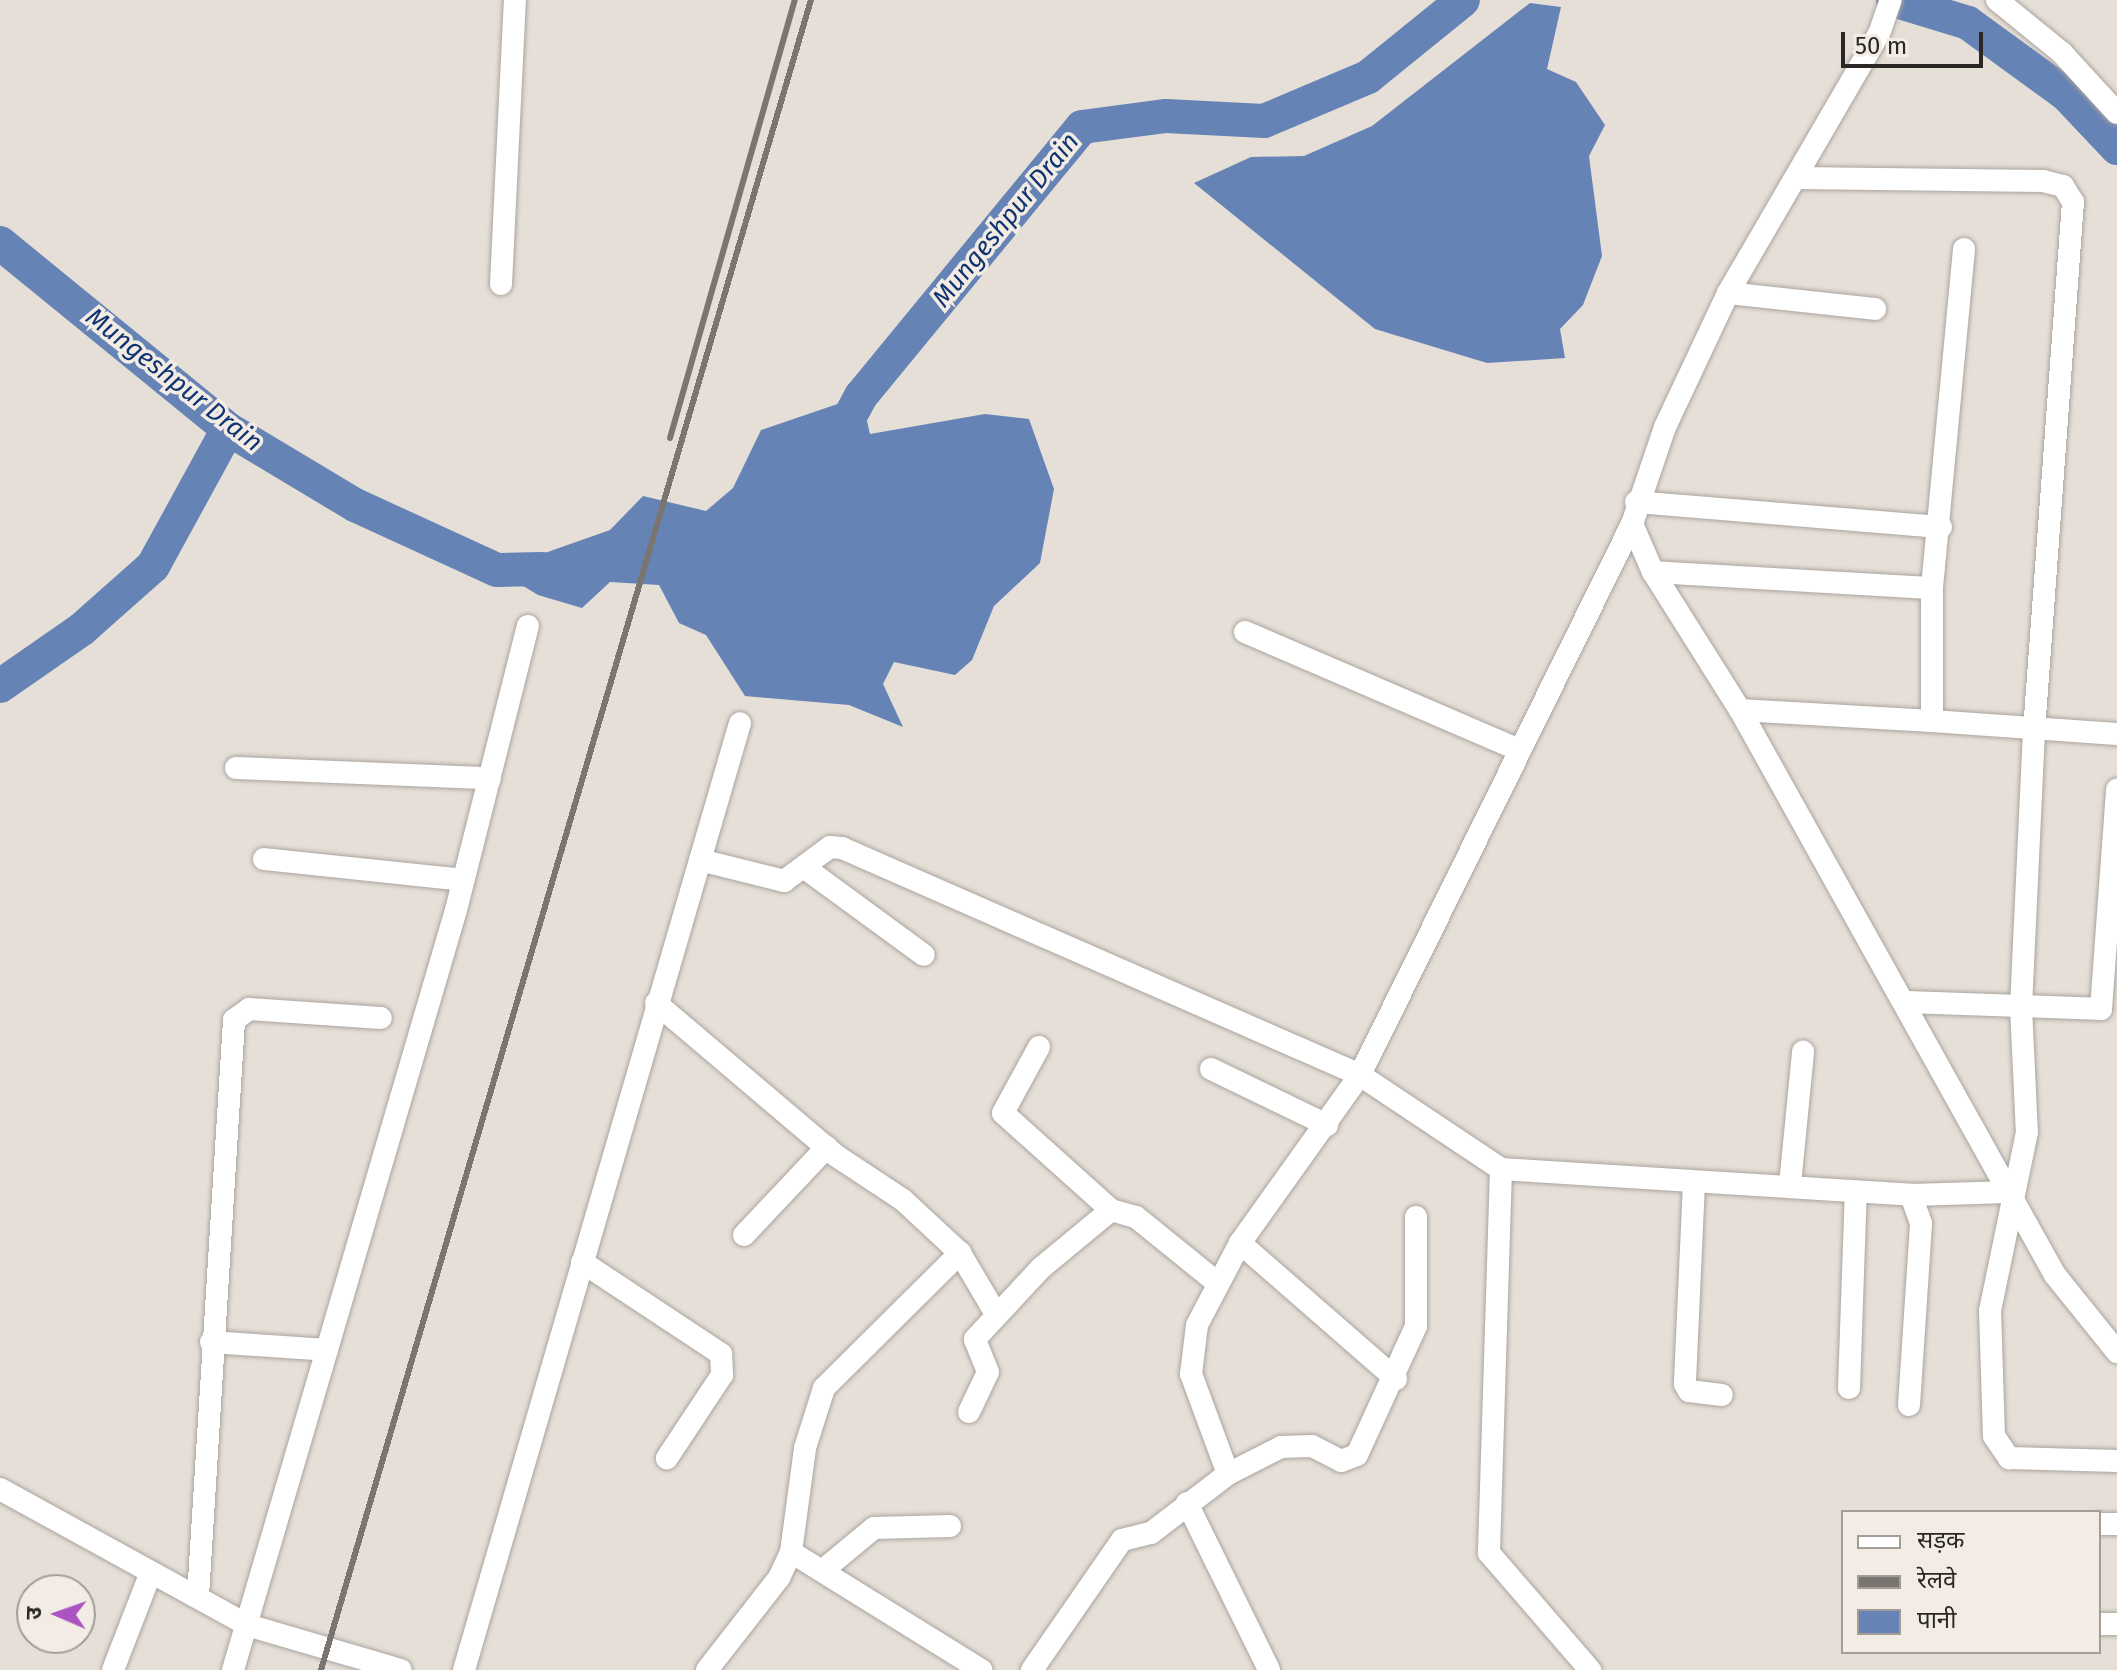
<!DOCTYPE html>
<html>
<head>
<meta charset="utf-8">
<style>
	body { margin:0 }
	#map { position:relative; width:2117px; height:1670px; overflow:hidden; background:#e6dfd8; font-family:"Fira Sans","Noto Sans Devanagari",sans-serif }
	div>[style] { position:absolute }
	.water>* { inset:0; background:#6683b5 }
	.river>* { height:34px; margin:-17px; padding:0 17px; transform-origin:17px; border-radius:17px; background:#6683b5 }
	.roads { filter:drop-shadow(0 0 2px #aba49e) drop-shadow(0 0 2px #aba49e) }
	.minor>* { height:22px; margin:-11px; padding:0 11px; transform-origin:11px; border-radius:11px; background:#fff }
	.rail>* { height:6px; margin:-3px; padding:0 3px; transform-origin:3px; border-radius:3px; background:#7a7571 }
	span { translate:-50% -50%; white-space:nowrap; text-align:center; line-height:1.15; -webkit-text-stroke:7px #f3ece5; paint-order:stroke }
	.water-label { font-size:26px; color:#103471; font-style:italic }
	.legend { position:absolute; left:1841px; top:1510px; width:260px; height:144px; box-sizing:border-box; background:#f3ece5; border:2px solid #a39d98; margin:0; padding:10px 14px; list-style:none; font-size:24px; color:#2a2725 }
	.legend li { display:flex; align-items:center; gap:16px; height:40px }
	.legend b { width:40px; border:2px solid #a39d98 }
	.north { position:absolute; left:16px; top:1574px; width:80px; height:80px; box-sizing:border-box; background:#f3ece5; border:2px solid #a39d98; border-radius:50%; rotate:272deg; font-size:22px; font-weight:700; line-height:32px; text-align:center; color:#2a2725 }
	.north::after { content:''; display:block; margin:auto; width:28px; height:36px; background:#ab54c1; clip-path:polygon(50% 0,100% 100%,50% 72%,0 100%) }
	.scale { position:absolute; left:1841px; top:32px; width:142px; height:36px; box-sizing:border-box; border:4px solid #2a2725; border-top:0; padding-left:10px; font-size:24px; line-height:28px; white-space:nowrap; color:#2a2725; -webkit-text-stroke:6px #f3ece5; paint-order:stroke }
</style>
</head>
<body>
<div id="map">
	<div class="water">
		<i style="clip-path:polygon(1530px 3px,1561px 7px,1547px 69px,1576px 82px,1605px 125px,1589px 156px,1602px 256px,1583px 305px,1560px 329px,1565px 358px,1487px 363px,1375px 329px,1194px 183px,1251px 157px,1304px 156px,1372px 126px)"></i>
		<i style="clip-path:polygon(861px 396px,870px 434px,985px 414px,1029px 419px,1054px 489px,1040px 563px,994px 606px,972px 660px,955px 675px,894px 662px,883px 684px,903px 727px,849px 705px,745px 696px,706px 635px,679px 623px,659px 585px,610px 582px,582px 608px,538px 595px,497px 570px,610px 530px,643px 496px,706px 511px,733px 488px,761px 430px)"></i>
	</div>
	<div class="river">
		<i style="left:1893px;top:0;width:78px;rotate:17deg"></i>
		<i style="left:1968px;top:23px;width:122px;rotate:36deg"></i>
		<i style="left:2067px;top:95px;width:73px;rotate:46.7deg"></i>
		<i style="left:0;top:243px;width:294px;rotate:39.2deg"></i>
		<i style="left:228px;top:429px;width:148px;rotate:30.9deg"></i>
		<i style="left:355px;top:505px;width:156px;rotate:24.6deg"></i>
		<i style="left:497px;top:570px;width:45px;rotate:-1.3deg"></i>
		<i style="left:839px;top:437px;width:47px;rotate:-61.8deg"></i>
		<i style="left:861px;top:396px;width:348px;rotate:-50.6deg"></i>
		<i style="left:1082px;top:127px;width:85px;rotate:-7.5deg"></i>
		<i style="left:1166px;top:116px;width:98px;rotate:2.9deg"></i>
		<i style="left:1264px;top:121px;width:113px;rotate:-22.9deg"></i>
		<i style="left:1368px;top:77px;width:122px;rotate:-39deg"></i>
		<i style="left:0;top:686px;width:100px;rotate:-34.8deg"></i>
		<i style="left:82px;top:629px;width:95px;rotate:-41.6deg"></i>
		<i style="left:153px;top:566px;width:156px;rotate:-61.3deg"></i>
	</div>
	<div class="roads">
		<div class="minor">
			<i style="left:1997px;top:0;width:84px;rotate:39.2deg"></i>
			<i style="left:2062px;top:53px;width:81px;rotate:47.5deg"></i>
			<i style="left:1796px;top:178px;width:247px;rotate:0.7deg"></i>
			<i style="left:2043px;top:181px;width:21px;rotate:14deg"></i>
			<i style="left:2063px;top:186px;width:19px;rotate:58deg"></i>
			<i style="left:2073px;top:202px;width:530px;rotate:94.22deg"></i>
			<i style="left:2034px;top:731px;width:276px;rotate:92.7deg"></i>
			<i style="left:2021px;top:1007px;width:125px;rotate:87.3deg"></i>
			<i style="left:2027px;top:1132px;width:182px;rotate:101.7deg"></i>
			<i style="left:1990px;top:1310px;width:126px;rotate:88.2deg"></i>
			<i style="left:1994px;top:1436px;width:27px;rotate:56deg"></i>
			<i style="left:2009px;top:1458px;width:108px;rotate:1.6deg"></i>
			<i style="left:1964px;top:249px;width:341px;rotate:95.4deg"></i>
			<i style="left:1932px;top:588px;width:133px;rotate:90deg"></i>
			<i style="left:1932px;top:721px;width:185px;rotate:4deg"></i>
			<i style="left:501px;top:284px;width:284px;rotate:-87.2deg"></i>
			<i style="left:1728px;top:293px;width:148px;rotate:6.2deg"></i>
			<i style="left:1636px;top:502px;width:306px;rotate:4.7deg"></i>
			<i style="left:1632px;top:524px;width:52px;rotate:66.4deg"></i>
			<i style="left:1653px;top:572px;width:163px;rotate:57.8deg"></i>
			<i style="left:1740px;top:710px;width:647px;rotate:60.86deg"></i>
			<i style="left:2055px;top:1275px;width:99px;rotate:51.2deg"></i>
			<i style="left:1653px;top:572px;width:279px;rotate:3.3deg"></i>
			<i style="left:1245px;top:632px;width:298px;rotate:23.3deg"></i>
			<i style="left:1740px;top:710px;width:192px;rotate:3.3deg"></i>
			<i style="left:236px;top:768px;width:254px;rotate:2.3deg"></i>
			<i style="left:264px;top:859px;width:200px;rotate:6deg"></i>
			<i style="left:700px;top:860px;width:87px;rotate:14deg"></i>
			<i style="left:784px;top:881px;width:57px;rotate:-36.5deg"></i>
			<i style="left:830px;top:847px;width:12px;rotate:5deg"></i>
			<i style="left:842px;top:848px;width:566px;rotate:23.66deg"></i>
			<i style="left:1360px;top:1075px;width:614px;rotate:-63.73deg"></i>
			<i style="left:1632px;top:524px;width:102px;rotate:-71.2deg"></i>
			<i style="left:1665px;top:427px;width:148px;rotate:-64.8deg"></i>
			<i style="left:1728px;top:293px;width:300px;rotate:-59.8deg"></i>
			<i style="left:1879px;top:34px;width:36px;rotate:-71deg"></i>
			<i style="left:805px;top:868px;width:147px;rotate:36.2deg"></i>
			<i style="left:1904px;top:1002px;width:197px;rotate:2deg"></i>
			<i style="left:2101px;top:1009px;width:220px;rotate:-85.8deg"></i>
			<i style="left:656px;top:1003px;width:235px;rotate:40.3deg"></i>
			<i style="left:835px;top:1155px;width:82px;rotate:33.5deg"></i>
			<i style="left:903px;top:1200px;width:78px;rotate:42.9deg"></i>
			<i style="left:960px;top:1253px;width:71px;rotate:59.5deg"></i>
			<i style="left:1039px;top:1047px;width:75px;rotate:118.6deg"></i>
			<i style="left:1003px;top:1113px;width:145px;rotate:41.9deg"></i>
			<i style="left:1211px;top:1069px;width:129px;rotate:25.8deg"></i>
			<i style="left:1501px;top:1169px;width:411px;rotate:3.6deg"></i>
			<i style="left:1911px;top:1195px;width:97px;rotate:-1.8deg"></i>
			<i style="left:1694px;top:1183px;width:201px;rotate:92.6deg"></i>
			<i style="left:1685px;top:1384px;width:8px;rotate:60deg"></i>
			<i style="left:1689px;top:1391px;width:33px;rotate:7deg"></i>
			<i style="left:1790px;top:1185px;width:134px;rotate:-84.4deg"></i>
			<i style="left:744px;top:1235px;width:121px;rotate:-46.7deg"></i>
			<i style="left:1240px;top:1243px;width:207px;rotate:41.1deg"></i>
			<i style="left:582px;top:1262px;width:167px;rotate:33.5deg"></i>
			<i style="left:721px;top:1354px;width:21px;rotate:87deg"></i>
			<i style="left:722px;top:1375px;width:100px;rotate:123.5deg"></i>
			<i style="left:211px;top:1342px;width:116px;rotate:3.9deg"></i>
			<i style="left:1849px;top:1388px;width:196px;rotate:-88deg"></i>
			<i style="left:1909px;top:1405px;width:182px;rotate:-86.2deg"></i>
			<i style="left:1921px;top:1223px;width:30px;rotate:-110deg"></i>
			<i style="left:969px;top:1412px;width:44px;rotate:-64.6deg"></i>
			<i style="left:988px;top:1372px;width:35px;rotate:-112deg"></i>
			<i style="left:975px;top:1339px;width:97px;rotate:-47.1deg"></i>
			<i style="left:1041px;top:1268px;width:91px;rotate:-39.6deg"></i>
			<i style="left:1111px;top:1210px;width:26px;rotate:16deg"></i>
			<i style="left:1136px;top:1217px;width:102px;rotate:39deg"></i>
			<i style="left:1228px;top:1474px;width:107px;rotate:-110.3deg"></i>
			<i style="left:1191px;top:1374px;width:49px;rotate:-83deg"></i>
			<i style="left:1197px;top:1325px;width:93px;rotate:-62.3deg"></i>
			<i style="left:1240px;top:1243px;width:206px;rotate:-54.5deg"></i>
			<i style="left:1360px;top:1075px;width:169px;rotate:33.7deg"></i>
			<i style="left:1501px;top:1169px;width:384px;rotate:91.8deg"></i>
			<i style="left:1489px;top:1553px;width:155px;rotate:49.2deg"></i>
			<i style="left:0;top:1489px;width:282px;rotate:28.8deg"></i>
			<i style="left:247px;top:1625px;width:160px;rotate:16.3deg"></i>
			<i style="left:1187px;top:1503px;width:186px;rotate:63.8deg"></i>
			<i style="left:2099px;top:1524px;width:18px"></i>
			<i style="left:791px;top:1552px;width:224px;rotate:31.8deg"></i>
			<i style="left:822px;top:1571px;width:67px;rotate:-39.6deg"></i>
			<i style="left:874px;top:1528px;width:76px;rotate:-1.5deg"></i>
			<i style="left:198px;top:1596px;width:577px;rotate:-86.42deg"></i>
			<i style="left:234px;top:1020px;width:19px;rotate:-36deg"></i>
			<i style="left:249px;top:1009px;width:132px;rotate:3.9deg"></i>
			<i style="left:2099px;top:1624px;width:18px"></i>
			<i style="left:113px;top:1670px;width:100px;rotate:-68.8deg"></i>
			<i style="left:233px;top:1670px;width:792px;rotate:-73.65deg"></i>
			<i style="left:456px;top:910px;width:293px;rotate:-75.8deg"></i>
			<i style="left:464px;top:1670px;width:986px;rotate:-73.75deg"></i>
			<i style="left:707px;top:1670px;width:117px;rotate:-52deg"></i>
			<i style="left:779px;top:1578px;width:29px;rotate:-65deg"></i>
			<i style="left:791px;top:1552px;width:105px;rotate:-82.3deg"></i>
			<i style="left:805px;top:1448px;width:63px;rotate:-72.4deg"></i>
			<i style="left:824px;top:1388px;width:192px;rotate:-44.8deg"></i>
			<i style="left:1032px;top:1670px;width:158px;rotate:-55.3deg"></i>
			<i style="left:1122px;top:1540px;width:30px;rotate:-14deg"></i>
			<i style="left:1151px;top:1533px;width:97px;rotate:-37.5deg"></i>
			<i style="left:1228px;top:1474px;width:59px;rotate:-27deg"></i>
			<i style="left:1281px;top:1447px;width:31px;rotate:-2deg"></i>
			<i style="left:1312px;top:1446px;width:33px;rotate:27deg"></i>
			<i style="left:1341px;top:1461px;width:17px;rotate:-21deg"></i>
			<i style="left:1357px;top:1455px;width:142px;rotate:-65.4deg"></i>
			<i style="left:1416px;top:1326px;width:109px;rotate:-90deg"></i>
		</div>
	</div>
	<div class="rail">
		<i style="left:670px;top:438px;width:455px;rotate:-74.1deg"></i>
		<i style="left:321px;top:1670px;width:1740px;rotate:-73.65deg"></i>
	</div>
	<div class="water-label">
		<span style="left:1006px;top:220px;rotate:-51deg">Mungeshpur Drain</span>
		<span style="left:174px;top:380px;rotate:38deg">Mungeshpur Drain</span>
	</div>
	<ul class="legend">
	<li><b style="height:10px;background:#fff"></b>सड़क</li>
	<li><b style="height:10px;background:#7a7571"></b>रेलवे</li>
	<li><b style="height:22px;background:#6683b5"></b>पानी</li>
	</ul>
	<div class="north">उ</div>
	<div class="scale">50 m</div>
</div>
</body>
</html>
